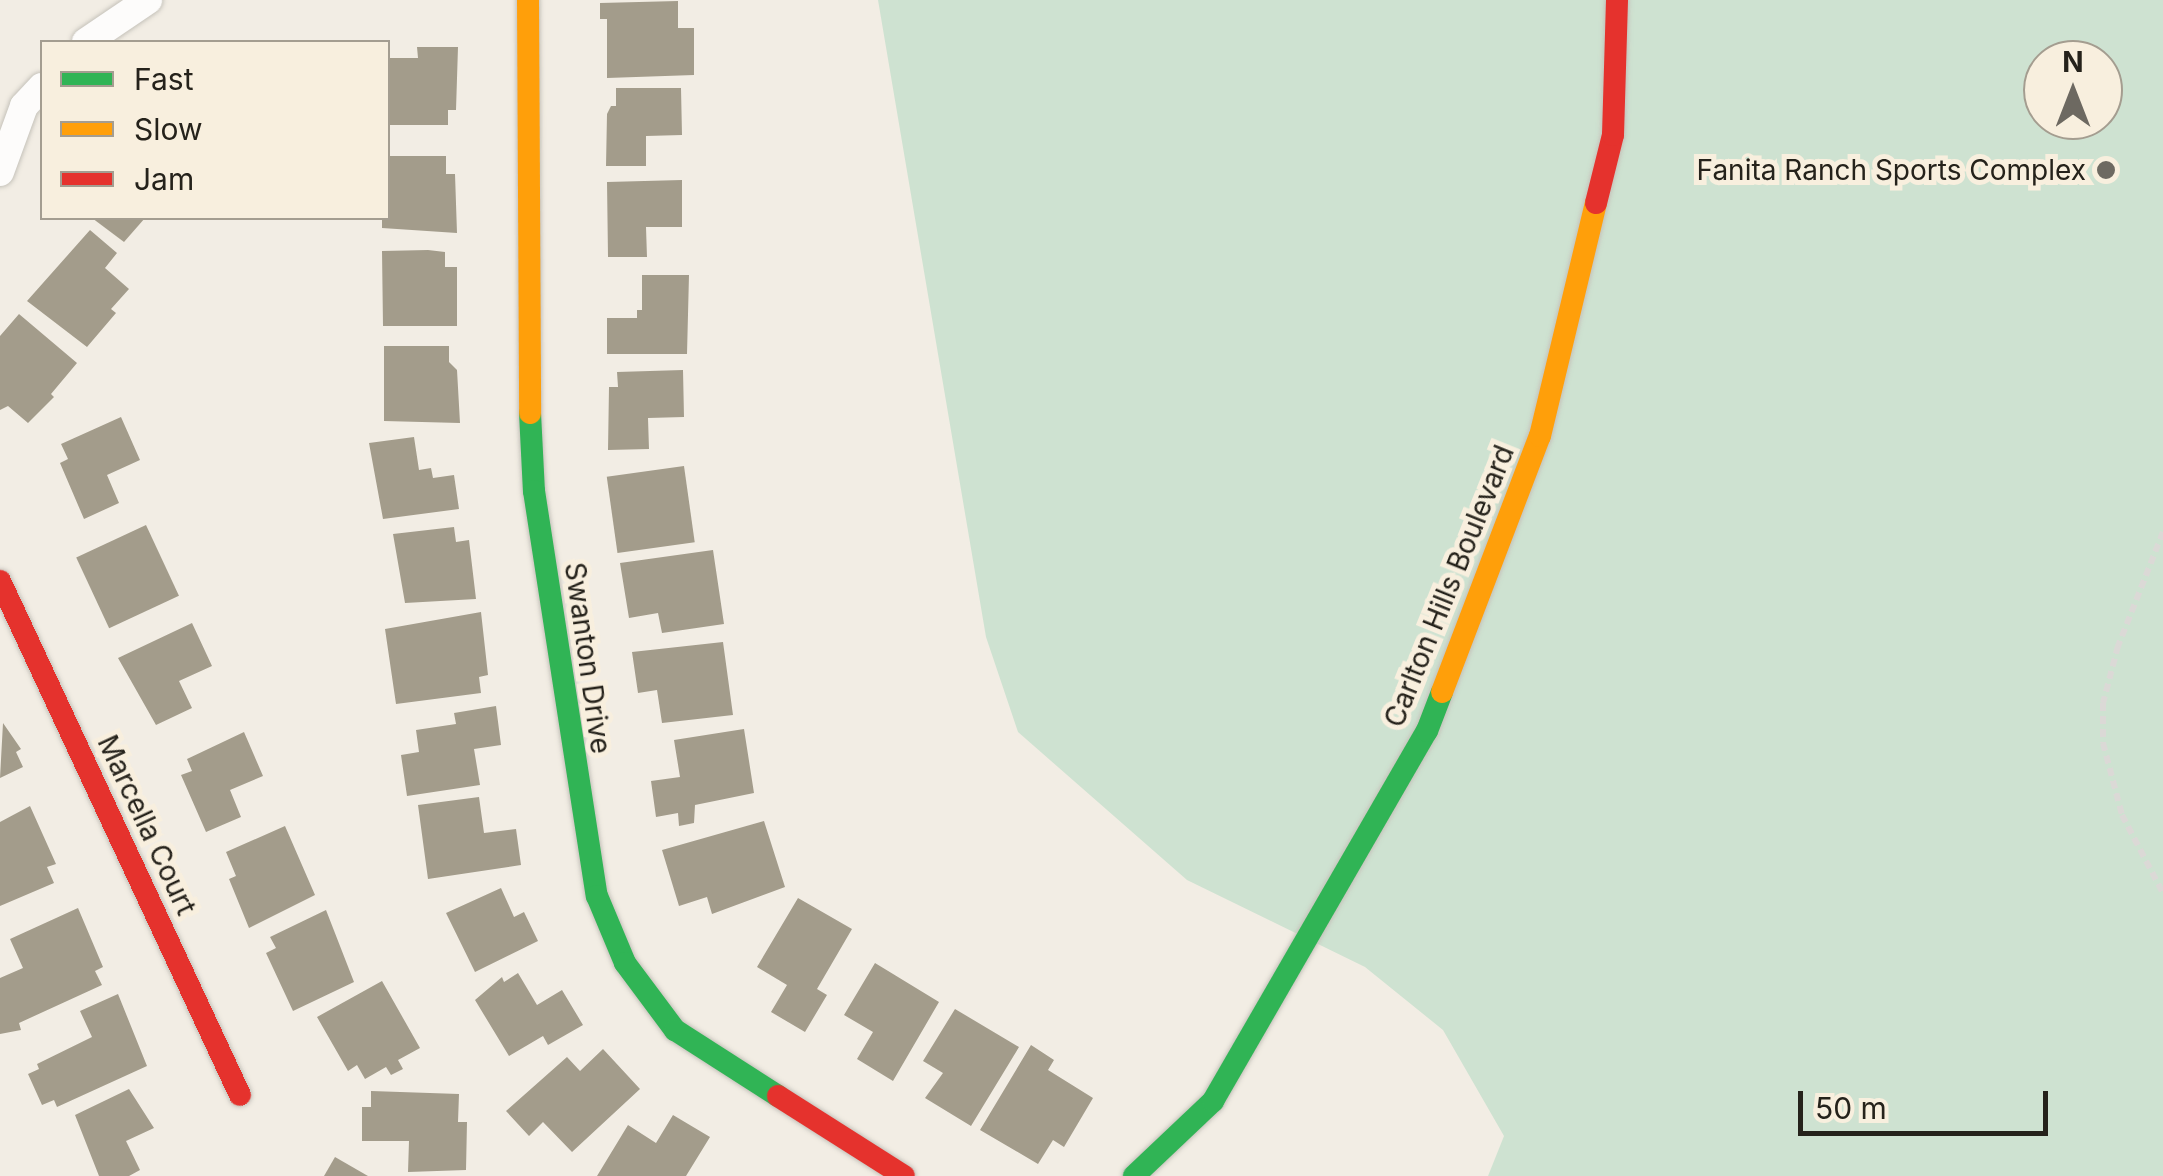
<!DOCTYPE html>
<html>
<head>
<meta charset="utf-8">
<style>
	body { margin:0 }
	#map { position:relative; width:2163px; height:1176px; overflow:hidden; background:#f2ede4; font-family:Inter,sans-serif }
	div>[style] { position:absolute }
	.green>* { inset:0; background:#cee2d1 }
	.building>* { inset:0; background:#a39c8b; transform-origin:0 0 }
	.path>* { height:6px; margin-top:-3px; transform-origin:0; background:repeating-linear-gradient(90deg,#dbd9d6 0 8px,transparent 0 13px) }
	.roads { filter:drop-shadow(0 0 2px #c5c2ba) drop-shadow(0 0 2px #c5c2ba) }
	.street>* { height:28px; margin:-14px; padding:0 14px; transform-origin:14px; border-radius:14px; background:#fdfcfb }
	.fast>* { height:22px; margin:-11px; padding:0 11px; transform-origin:11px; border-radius:11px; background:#30b455 }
	.slow>* { height:22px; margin:-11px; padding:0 11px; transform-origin:11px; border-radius:11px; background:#ff9f0a }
	.jam>* { height:22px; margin:-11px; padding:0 11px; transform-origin:11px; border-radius:11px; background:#e5322d }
	.dots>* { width:28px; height:28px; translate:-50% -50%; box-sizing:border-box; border:5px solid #f8efde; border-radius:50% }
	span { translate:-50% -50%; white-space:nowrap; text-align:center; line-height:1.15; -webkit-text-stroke:10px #f8efde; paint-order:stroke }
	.poi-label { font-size:28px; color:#25221b }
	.right { translate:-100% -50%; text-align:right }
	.street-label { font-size:28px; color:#25221b }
	.legend { position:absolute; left:40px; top:40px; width:350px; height:180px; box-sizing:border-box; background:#f8efde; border:2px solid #a49d90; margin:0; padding:12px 18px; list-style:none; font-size:30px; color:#25221b }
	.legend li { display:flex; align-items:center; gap:20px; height:50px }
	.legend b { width:50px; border:2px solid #a49d90 }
	.north { position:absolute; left:2023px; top:40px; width:100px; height:100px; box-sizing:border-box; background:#f8efde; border:2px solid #a49d90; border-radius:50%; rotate:0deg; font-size:28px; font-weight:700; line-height:40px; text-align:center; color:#25221b }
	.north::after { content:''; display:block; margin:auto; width:35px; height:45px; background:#6d6961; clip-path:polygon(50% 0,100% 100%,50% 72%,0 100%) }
	.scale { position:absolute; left:1798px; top:1091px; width:250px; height:45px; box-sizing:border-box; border:5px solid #25221b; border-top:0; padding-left:12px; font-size:30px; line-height:35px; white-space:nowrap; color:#25221b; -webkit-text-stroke:8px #f8efde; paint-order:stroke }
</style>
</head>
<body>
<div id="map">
	<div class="green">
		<i style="clip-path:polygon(evenodd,878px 0,2163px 0,2163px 1176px,1488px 1176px,1504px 1136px,1443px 1030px,1365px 967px,1187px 880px,1018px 732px,986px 637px,878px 0,2043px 60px,2103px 60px,2103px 120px,2043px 120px,2043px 60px)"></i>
	</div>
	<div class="building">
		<i style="clip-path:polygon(678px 1px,678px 28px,694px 28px,694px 75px,607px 78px,607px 19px,600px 19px,600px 3px)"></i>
		<i style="clip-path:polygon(417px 47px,458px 47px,456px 110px,448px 110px,448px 125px,388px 125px,390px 58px,418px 58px)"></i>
		<i style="clip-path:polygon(616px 88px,681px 88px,682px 135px,646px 136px,646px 166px,606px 166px,607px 114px,611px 106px,616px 106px)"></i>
		<i style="clip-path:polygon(388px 156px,446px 156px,446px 174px,455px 174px,457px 233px,382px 228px,382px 218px,388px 218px)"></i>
		<i style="clip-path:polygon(682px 180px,682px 227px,646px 227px,647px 257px,608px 257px,607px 182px)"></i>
		<i style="clip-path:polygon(92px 218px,145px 218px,124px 242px)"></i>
		<i style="clip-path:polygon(90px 230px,117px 253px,105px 268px,129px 289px,111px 309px,116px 313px,87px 347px,27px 301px)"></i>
		<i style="clip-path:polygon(428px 250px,445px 252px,445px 267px,457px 267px,457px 326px,383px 326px,382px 251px)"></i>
		<i style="clip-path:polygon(642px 275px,689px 275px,687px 354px,607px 354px,607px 318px,637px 318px,637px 310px,642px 310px)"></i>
		<i style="clip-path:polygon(19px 314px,77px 363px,51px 394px,54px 397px,28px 423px,8px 406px,0 410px,0 336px)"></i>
		<i style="clip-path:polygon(384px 346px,449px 346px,449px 362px,457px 370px,460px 423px,384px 421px)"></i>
		<i style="clip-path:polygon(683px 370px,684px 417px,648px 418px,649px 449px,608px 450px,609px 387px,618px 387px,617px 372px)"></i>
		<i style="clip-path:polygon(121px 417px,140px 460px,107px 475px,119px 503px,84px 519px,60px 463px,68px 459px,61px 444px)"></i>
		<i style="clip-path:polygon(414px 437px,419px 470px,431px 468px,433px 478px,454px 475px,459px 509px,383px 519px,369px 443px)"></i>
		<i style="left:684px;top:466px;width:77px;height:78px;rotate:82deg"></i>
		<i style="left:146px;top:525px;width:78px;height:77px;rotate:65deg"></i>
		<i style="clip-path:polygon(454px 527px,456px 542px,469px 540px,476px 599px,405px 603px,393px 534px)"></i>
		<i style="clip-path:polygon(713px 550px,724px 624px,662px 633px,658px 613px,629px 618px,620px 563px)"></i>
		<i style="clip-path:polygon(481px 612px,488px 675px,479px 677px,481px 693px,396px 704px,385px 629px)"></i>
		<i style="clip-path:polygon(192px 623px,212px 666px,179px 681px,192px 708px,156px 725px,118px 658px)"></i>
		<i style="clip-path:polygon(723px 642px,733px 715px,662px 723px,657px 690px,638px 693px,632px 652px)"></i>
		<i style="clip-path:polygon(496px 706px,501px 745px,474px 749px,480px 785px,407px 796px,401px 755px,419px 752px,416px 730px,456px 724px,454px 713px)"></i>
		<i style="clip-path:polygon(3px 723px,21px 749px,16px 752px,23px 767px,0 778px)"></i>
		<i style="clip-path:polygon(744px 729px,754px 793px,695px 805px,694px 823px,679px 826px,678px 813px,656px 817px,651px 781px,680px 777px,674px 740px)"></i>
		<i style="clip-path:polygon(244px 732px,263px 776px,230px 790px,241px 817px,206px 832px,181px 775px,192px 771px,187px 759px)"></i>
		<i style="clip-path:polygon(479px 797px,484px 833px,516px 829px,521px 865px,428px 879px,418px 805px)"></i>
		<i style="clip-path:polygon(30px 806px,56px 864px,47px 867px,54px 883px,0 906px,0 822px)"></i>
		<i style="clip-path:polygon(764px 821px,785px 887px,712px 914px,707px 897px,679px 906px,662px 850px)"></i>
		<i style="clip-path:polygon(285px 826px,315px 895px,249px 928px,229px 879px,236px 876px,226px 852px)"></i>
		<i style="clip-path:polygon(501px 888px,514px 917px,524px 912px,538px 941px,475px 972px,446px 913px)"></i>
		<i style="clip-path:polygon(798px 898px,852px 929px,817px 989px,827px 995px,805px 1032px,771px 1012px,787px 985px,757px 967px)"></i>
		<i style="clip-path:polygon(78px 908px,103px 967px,95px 971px,102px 985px,19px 1023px,21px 1030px,0 1034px,0 978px,23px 968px,10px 939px)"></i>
		<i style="clip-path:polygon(326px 910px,354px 982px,293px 1011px,266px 953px,276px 948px,270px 937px)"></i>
		<i style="clip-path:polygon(875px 963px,939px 1002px,893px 1081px,857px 1059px,873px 1032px,844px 1015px)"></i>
		<i style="clip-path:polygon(518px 973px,537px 1005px,562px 990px,583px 1025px,548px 1045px,543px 1036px,509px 1056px,475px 1000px,502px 977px,504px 982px)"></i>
		<i style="clip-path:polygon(382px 981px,420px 1048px,398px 1060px,403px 1069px,391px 1075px,386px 1067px,365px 1079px,357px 1065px,348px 1071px,317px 1017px)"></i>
		<i style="clip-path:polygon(118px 994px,147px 1066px,57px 1107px,54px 1100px,42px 1105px,28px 1074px,39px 1069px,37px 1064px,92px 1037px,80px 1011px)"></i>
		<i style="clip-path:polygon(955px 1009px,1019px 1047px,971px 1126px,925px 1098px,943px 1073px,923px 1061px)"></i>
		<i style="clip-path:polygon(1031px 1045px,1054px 1060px,1048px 1070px,1093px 1098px,1064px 1147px,1053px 1140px,1038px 1164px,980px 1130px)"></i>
		<i style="clip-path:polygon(603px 1049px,640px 1089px,572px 1152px,543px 1122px,529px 1136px,506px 1111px,567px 1057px,580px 1071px)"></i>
		<i style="clip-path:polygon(129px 1089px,154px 1128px,126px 1141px,140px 1170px,129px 1176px,99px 1176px,75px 1115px)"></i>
		<i style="clip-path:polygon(371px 1091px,459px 1094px,458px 1122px,467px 1122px,466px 1170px,408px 1172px,409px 1141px,362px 1141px,362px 1107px,371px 1107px)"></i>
		<i style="clip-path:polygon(673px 1115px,710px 1137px,686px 1176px,597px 1176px,628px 1125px,656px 1143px)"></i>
		<i style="clip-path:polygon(335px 1157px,368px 1176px,324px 1176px)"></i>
	</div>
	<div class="path">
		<i style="left:2163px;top:532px;width:123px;rotate:111.5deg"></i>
		<i style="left:2118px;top:646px;width:59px;rotate:104.7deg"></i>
		<i style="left:2103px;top:703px;width:40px;rotate:90deg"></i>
		<i style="left:2103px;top:743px;width:74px;rotate:75.2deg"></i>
		<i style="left:2122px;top:815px;width:88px;rotate:62.3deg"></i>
	</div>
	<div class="roads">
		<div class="street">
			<i style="left:86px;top:42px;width:75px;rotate:-34.1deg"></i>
			<i style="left:0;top:172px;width:70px;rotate:-70deg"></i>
			<i style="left:24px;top:106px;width:26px;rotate:-47deg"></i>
		</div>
		<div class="fast">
			<i style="left:530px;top:413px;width:78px;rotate:87.1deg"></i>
			<i style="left:534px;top:491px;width:410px;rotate:81.2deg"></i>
			<i style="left:597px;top:896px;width:73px;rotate:67.3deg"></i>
			<i style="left:625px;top:963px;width:84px;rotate:53.3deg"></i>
			<i style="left:675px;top:1030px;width:122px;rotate:32.7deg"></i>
			<i style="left:1134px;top:1176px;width:109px;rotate:-43.5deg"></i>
			<i style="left:1213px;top:1101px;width:427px;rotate:-60deg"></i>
			<i style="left:1427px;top:731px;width:42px;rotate:-69deg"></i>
		</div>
		<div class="slow">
			<i style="left:528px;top:0;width:413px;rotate:89.7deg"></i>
			<i style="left:1442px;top:692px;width:274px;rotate:-69.1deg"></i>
			<i style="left:1540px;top:436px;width:240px;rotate:-76.5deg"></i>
		</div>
		<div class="jam">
			<i style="left:1596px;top:203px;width:70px;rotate:-76deg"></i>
			<i style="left:1613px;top:135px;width:135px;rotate:-88.3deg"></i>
			<i style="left:0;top:581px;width:567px;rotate:64.97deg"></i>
			<i style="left:778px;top:1096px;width:149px;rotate:32.4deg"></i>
		</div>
	</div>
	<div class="dots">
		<i style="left:2106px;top:170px;background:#6d6961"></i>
	</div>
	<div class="poi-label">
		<span class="right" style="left:2086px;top:170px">Fanita Ranch Sports Complex</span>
	</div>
	<div class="street-label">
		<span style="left:1449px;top:586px;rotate:-68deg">Carlton Hills Boulevard</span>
		<span style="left:588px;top:658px;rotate:82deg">Swanton Drive</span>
		<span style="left:147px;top:825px;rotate:65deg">Marcella Court</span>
	</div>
	<ul class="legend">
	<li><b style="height:12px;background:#30b455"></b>Fast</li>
	<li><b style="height:12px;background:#ff9f0a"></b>Slow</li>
	<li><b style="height:12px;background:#e5322d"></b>Jam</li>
	</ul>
	<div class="north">N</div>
	<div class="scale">50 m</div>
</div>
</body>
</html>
